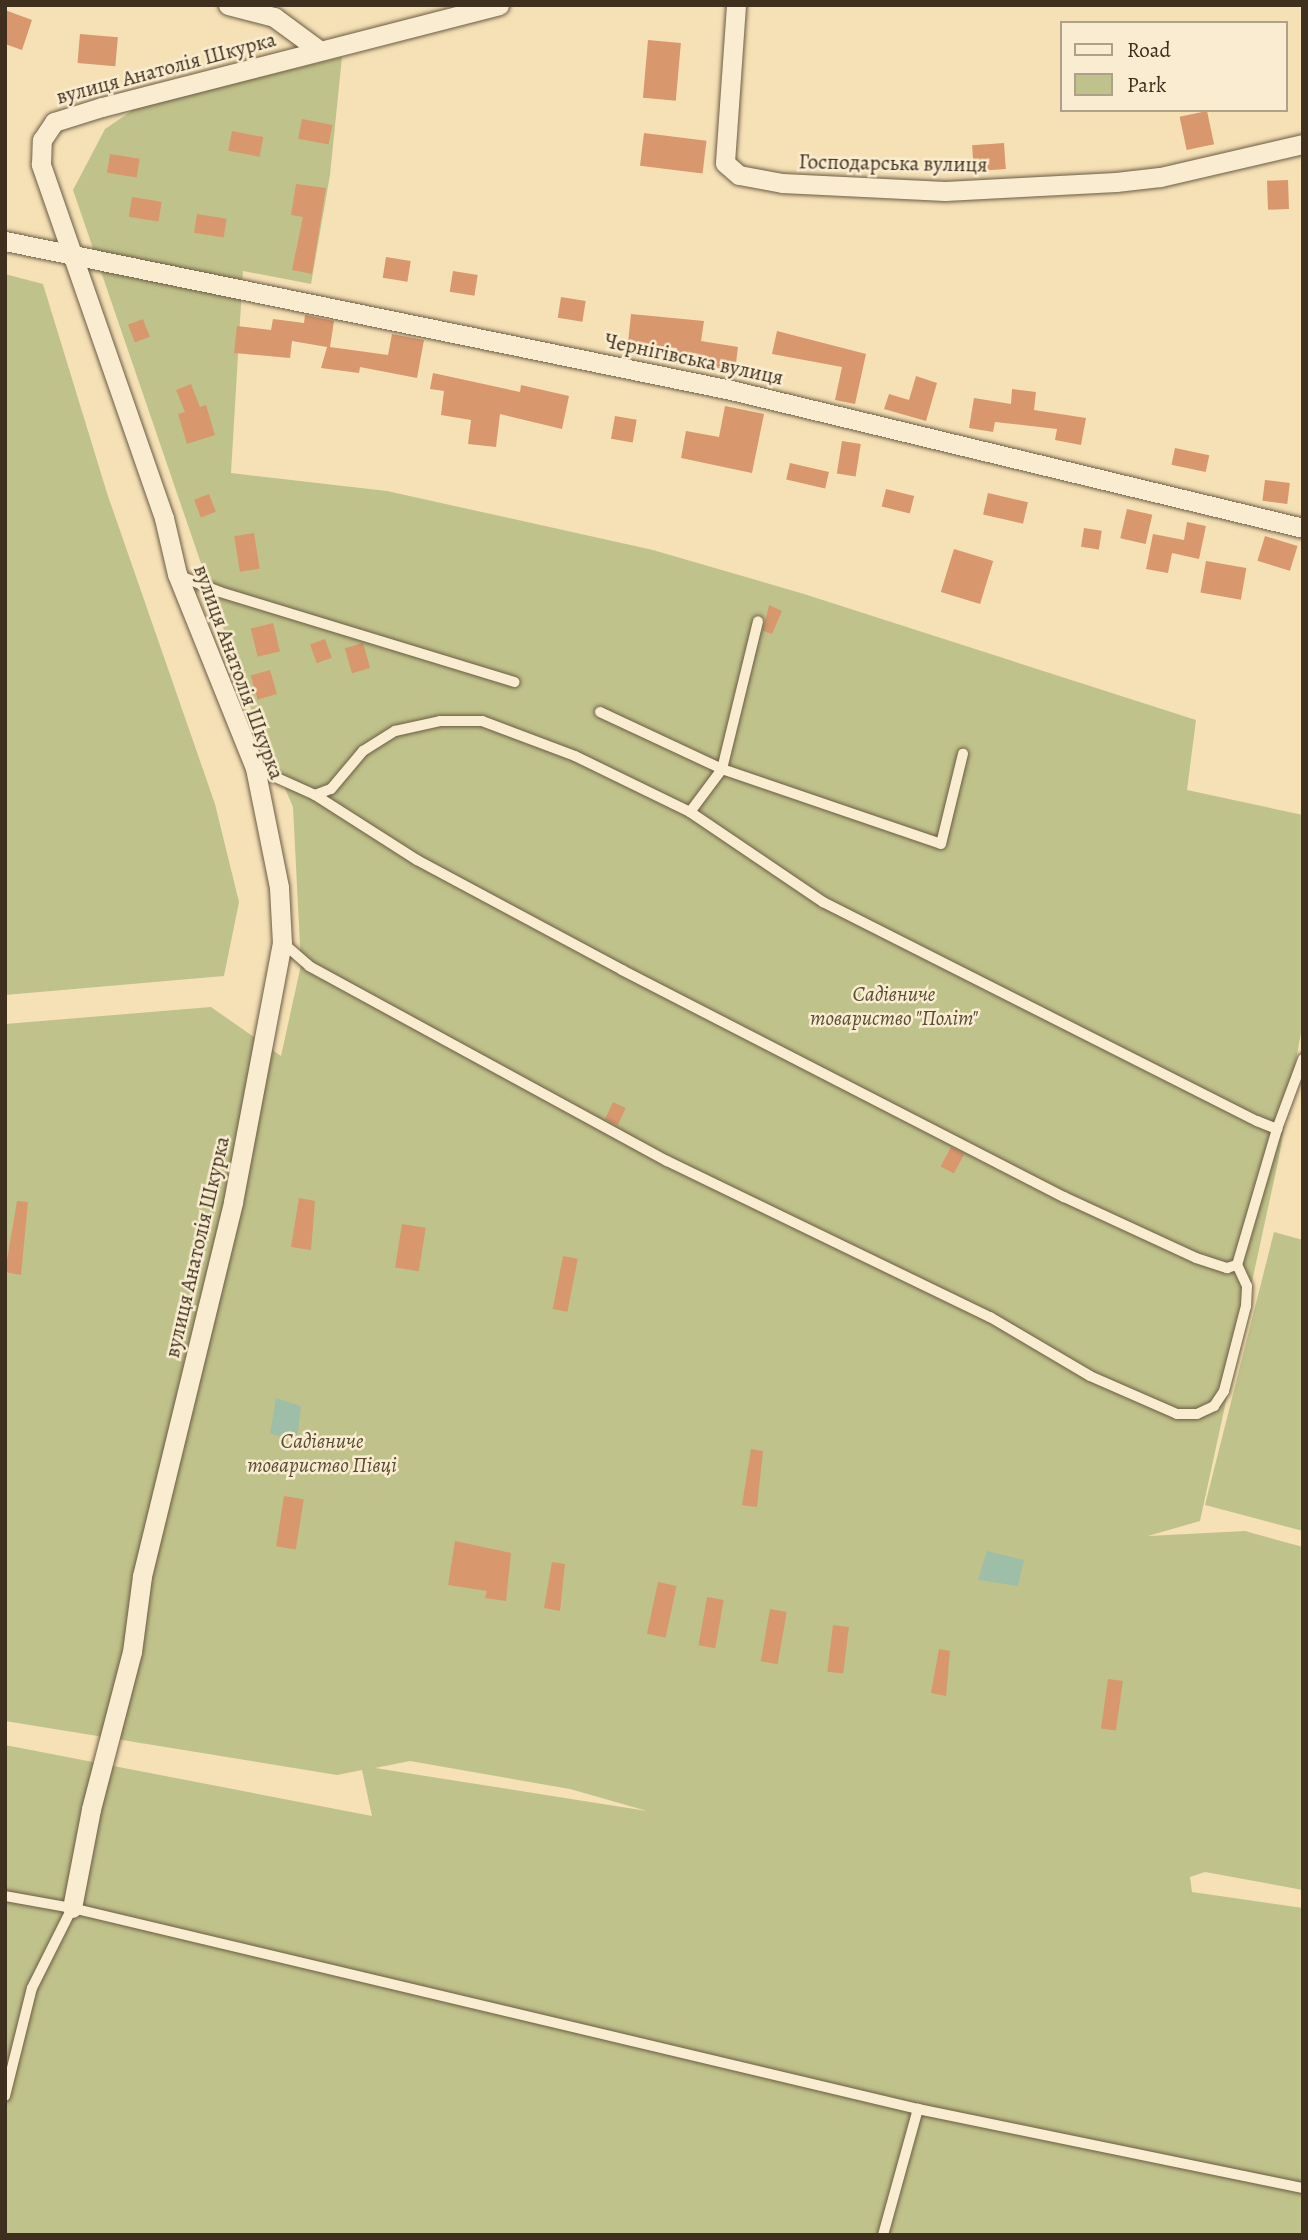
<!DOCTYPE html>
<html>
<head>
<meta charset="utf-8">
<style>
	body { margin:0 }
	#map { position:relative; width:1308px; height:2240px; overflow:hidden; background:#f6e1b6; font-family:Alegreya,serif }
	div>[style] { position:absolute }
	.green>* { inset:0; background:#c0c28b }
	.water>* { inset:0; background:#9ebea8 }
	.building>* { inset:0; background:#d8976d; transform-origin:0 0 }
	.roads { filter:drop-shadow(0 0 2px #6c5c44) drop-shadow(0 0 2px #6c5c44) }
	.service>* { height:10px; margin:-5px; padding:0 5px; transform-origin:5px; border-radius:5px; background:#f9ecd0 }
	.minor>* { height:19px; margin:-9.5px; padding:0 9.5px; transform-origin:9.5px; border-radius:9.5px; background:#f9ecd0 }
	span { translate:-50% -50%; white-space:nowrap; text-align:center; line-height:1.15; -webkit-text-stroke:5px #f9ecd0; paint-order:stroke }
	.street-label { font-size:21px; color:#3e2f1e }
	.park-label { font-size:21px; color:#584c34; font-style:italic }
	.frame { position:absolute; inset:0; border:7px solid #3e2f1e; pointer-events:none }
	.legend { position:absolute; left:1060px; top:21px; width:228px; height:91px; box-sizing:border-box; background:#f9ecd0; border:2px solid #aea089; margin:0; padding:9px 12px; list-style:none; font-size:21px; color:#3e2f1e }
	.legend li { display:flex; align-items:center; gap:14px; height:35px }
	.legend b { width:35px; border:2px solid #aea089 }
</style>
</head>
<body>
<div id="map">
	<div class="green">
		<i style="clip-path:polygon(evenodd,342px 57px,330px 175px,311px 284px,243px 271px,231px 473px,387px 491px,653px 550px,804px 594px,1196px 720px,1187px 790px,1303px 815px,1303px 1021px,1278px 1162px,1200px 1521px,1148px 1536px,1245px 1531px,1303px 1547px,1303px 1890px,1205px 1872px,1190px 1877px,1192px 1892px,1303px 1908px,1303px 2235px,5px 2235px,5px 1745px,372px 1816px,362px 1770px,337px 1775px,5px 1721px,5px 1024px,211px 1007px,281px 1056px,301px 965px,293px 807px,252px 712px,73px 190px,105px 129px,136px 108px,342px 57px,410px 1761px,570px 1789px,647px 1811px,375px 1768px,410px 1761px)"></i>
		<i style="clip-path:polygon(5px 274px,43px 284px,107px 493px,215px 804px,239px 902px,224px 976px,5px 995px)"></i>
		<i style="clip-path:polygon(1274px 1232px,1303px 1240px,1303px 1531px,1205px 1505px)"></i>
	</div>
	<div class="water">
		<i style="clip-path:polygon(276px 1398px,301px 1406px,297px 1439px,270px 1434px)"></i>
		<i style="clip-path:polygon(987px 1551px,1024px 1560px,1018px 1586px,978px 1580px)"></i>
	</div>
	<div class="building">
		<i style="clip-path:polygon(5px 10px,32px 20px,22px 50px,5px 44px)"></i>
		<i style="left:80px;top:34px;width:38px;height:29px;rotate:5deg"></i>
		<i style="left:648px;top:40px;width:33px;height:58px;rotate:5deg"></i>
		<i style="left:1207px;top:111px;width:34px;height:28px;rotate:78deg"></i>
		<i style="left:302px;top:119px;width:31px;height:20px;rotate:11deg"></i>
		<i style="left:232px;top:131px;width:32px;height:20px;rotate:11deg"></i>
		<i style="left:644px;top:133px;width:63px;height:33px;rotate:7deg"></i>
		<i style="left:1004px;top:143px;width:26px;height:32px;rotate:86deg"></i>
		<i style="left:110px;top:154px;width:30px;height:19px;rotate:9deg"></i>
		<i style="left:1288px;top:180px;width:29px;height:21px;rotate:88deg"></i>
		<i style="clip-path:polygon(296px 184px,326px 188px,312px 274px,292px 270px,303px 217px,291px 215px)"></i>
		<i style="left:132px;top:197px;width:30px;height:20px;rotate:9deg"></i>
		<i style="left:197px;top:214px;width:30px;height:19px;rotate:9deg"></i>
		<i style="left:386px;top:257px;width:25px;height:21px;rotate:9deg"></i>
		<i style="left:453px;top:271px;width:25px;height:21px;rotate:9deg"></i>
		<i style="left:561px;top:297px;width:25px;height:21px;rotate:9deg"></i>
		<i style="clip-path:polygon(631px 314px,704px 321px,701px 341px,738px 347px,735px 371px,675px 362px,677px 348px,628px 343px)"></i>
		<i style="clip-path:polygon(305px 315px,334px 321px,330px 347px,388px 355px,392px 334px,424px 340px,417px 378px,360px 367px,359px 373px,321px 368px,327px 347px,292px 341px,290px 358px,234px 353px,237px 326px,271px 330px,273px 319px,304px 323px)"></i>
		<i style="left:143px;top:319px;width:19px;height:16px;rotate:69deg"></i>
		<i style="clip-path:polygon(777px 331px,866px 354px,855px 404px,835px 400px,842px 367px,772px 354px)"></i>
		<i style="clip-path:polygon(433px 373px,520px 392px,521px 385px,569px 396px,562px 429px,500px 414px,496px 447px,468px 444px,471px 420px,441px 415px,444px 391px,430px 389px)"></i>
		<i style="clip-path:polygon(916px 376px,937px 383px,926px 421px,884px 409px,889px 394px,909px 400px)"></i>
		<i style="clip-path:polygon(191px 384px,200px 407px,206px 405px,215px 435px,187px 444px,178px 414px,185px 412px,176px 390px)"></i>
		<i style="clip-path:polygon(1012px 389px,1036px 392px,1034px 410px,1086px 418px,1081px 445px,1055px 440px,1057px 429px,995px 422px,993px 432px,969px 428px,974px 398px,1011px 404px)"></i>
		<i style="clip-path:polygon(725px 406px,764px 414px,752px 473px,681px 458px,686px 431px,719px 437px)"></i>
		<i style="left:615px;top:416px;width:22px;height:23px;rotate:10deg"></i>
		<i style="left:842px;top:441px;width:19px;height:33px;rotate:9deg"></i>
		<i style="left:1175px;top:448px;width:35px;height:17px;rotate:12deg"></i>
		<i style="left:790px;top:463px;width:40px;height:17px;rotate:13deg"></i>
		<i style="left:1265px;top:480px;width:25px;height:21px;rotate:7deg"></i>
		<i style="left:886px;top:489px;width:29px;height:18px;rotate:14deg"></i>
		<i style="left:988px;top:493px;width:41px;height:22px;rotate:13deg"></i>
		<i style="left:209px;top:494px;width:19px;height:16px;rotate:69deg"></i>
		<i style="left:1127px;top:509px;width:26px;height:30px;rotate:13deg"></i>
		<i style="clip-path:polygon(1187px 522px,1206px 526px,1199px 559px,1172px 553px,1168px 573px,1146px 569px,1153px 534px,1184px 540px)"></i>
		<i style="left:1084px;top:528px;width:18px;height:19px;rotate:9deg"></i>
		<i style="left:254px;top:533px;width:36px;height:20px;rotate:81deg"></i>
		<i style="left:1265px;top:536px;width:34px;height:26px;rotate:17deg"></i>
		<i style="left:954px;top:549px;width:41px;height:45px;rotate:17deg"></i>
		<i style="left:1206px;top:561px;width:41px;height:32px;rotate:10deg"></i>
		<i style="clip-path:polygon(769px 605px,782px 611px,772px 634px,763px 631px)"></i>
		<i style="left:273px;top:623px;width:29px;height:23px;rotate:76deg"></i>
		<i style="left:325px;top:639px;width:20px;height:16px;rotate:70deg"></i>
		<i style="left:363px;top:643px;width:26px;height:19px;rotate:74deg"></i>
		<i style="left:270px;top:670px;width:25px;height:20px;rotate:74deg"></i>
		<i style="left:613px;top:1102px;width:14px;height:19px;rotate:25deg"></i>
		<i style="left:951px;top:1147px;width:15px;height:22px;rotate:28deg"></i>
		<i style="clip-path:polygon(299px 1198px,315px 1201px,311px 1250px,291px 1247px)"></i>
		<i style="clip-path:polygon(17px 1201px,28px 1202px,21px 1275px,5px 1272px)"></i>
		<i style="left:402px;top:1224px;width:24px;height:44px;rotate:9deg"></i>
		<i style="left:563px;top:1256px;width:15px;height:54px;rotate:11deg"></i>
		<i style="clip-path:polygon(751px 1449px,763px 1451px,757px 1507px,742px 1505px)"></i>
		<i style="left:284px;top:1496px;width:20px;height:51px;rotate:9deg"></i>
		<i style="clip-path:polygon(455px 1541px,511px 1553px,506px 1601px,485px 1598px,487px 1591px,448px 1585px)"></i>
		<i style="clip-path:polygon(552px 1562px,565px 1564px,560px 1611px,544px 1608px)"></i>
		<i style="left:658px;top:1582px;width:19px;height:53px;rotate:12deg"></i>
		<i style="left:707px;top:1597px;width:17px;height:49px;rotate:10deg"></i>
		<i style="left:770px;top:1609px;width:17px;height:53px;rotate:10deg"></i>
		<i style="left:833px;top:1625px;width:16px;height:47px;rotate:7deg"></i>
		<i style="clip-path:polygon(939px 1649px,950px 1651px,946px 1696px,931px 1693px)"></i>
		<i style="left:1108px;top:1679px;width:15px;height:50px;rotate:8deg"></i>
	</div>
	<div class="roads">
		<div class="service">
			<i style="left:180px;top:576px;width:43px;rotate:21.8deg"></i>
			<i style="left:220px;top:592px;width:308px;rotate:17deg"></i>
			<i style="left:600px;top:712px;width:135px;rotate:25deg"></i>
			<i style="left:722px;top:769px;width:231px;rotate:18.9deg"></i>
			<i style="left:941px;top:844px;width:93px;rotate:-76.3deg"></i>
			<i style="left:255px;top:768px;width:66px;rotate:24.2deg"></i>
			<i style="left:315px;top:795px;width:17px;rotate:-21deg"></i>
			<i style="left:331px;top:789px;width:50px;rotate:-49.9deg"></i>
			<i style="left:363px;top:751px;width:38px;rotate:-32deg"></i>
			<i style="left:395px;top:731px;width:46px;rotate:-12.5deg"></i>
			<i style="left:440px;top:721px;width:42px"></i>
			<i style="left:482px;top:721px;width:99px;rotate:20.6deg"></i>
			<i style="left:575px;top:756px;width:128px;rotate:26deg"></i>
			<i style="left:690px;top:812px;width:161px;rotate:34.1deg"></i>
			<i style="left:823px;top:902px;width:486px;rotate:26.8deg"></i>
			<i style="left:1257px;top:1121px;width:22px;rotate:22deg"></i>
			<i style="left:1277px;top:1129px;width:75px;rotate:-69.6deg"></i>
			<i style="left:315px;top:795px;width:121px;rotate:32.5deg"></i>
			<i style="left:417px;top:860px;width:233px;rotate:28.2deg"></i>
			<i style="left:622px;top:970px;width:497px;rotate:27.2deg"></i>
			<i style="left:1064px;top:1197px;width:145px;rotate:24.8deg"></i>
			<i style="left:1196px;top:1258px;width:33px;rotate:18deg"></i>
			<i style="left:1227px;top:1268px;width:10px;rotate:-17deg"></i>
			<i style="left:1237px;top:1265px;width:142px;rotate:-73.6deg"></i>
			<i style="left:690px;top:812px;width:54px;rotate:-53.3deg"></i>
			<i style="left:722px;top:769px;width:152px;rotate:-76.3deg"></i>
			<i style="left:283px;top:943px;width:35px;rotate:41deg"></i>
			<i style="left:309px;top:966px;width:408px;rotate:28.6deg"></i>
			<i style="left:667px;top:1161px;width:359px;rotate:25.8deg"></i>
			<i style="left:990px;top:1317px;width:116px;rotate:30.5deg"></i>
			<i style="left:1090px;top:1376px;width:95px;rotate:23.6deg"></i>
			<i style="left:1177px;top:1414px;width:20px"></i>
			<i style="left:1197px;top:1414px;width:19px;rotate:-25deg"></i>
			<i style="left:1214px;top:1406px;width:18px;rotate:-56deg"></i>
			<i style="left:1224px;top:1391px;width:88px;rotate:-75.5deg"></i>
			<i style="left:1246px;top:1306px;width:20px;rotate:-87deg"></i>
			<i style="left:1247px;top:1286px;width:23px;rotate:-115deg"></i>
			<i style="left:5px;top:1896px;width:68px;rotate:10.2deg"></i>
			<i style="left:72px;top:1908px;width:870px;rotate:13.37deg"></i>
			<i style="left:918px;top:2109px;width:393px;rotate:11.6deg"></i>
			<i style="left:5px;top:2096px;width:111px;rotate:-76deg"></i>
			<i style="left:32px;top:1988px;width:89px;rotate:-63.4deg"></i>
			<i style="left:883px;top:2235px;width:131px;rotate:-74.5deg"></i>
		</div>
		<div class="minor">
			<i style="left:228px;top:5px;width:48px;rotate:14.6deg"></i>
			<i style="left:274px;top:17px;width:56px;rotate:36.3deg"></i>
			<i style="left:736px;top:5px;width:158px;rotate:94deg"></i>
			<i style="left:725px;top:163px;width:18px;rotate:41deg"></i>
			<i style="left:739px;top:175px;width:44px;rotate:10.5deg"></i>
			<i style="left:782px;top:183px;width:163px;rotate:2.8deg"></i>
			<i style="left:945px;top:191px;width:171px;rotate:-3deg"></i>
			<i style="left:1116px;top:182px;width:44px;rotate:-6.5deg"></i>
			<i style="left:1160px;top:177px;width:147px;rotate:-13deg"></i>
			<i style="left:5px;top:241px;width:741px;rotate:11.6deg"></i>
			<i style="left:731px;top:390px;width:588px;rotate:13.56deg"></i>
			<i style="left:72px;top:1908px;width:101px;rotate:-79.1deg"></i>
			<i style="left:91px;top:1809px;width:162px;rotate:-75.4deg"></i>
			<i style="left:132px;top:1652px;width:77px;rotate:-82.5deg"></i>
			<i style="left:142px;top:1576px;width:385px;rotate:-76.3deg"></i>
			<i style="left:233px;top:1202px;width:264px;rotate:-79.3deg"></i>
			<i style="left:282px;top:943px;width:56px;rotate:-93.1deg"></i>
			<i style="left:279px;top:887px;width:121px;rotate:-101.4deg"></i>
			<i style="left:255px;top:768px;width:209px;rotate:-111.9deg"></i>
			<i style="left:177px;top:574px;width:57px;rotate:-103.1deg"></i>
			<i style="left:164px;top:518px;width:375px;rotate:-109.2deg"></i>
			<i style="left:41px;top:164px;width:24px;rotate:-88deg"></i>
			<i style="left:42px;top:140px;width:22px;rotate:-56deg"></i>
			<i style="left:54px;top:122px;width:50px;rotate:-17.4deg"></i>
			<i style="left:102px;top:107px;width:410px;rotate:-14.4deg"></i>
		</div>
	</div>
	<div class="street-label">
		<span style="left:166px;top:68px;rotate:-15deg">вулиця Анатолія Шкурка</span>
		<span style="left:893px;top:163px;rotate:1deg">Господарська вулиця</span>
		<span style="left:694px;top:359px;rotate:12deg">Чернігівська вулиця</span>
		<span style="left:239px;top:672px;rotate:70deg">вулиця Анатолія Шкурка</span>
		<span style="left:197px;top:1247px;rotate:-77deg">вулиця Анатолія Шкурка</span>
	</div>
	<div class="park-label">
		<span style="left:894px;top:1006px">Садівниче<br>товариство "Політ"</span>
		<span style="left:322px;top:1453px">Садівниче<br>товариство Півці</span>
	</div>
	<div class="frame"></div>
	<ul class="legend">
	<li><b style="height:9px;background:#f9ecd0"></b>Road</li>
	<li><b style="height:19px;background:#c0c28b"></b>Park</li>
	</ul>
</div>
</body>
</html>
